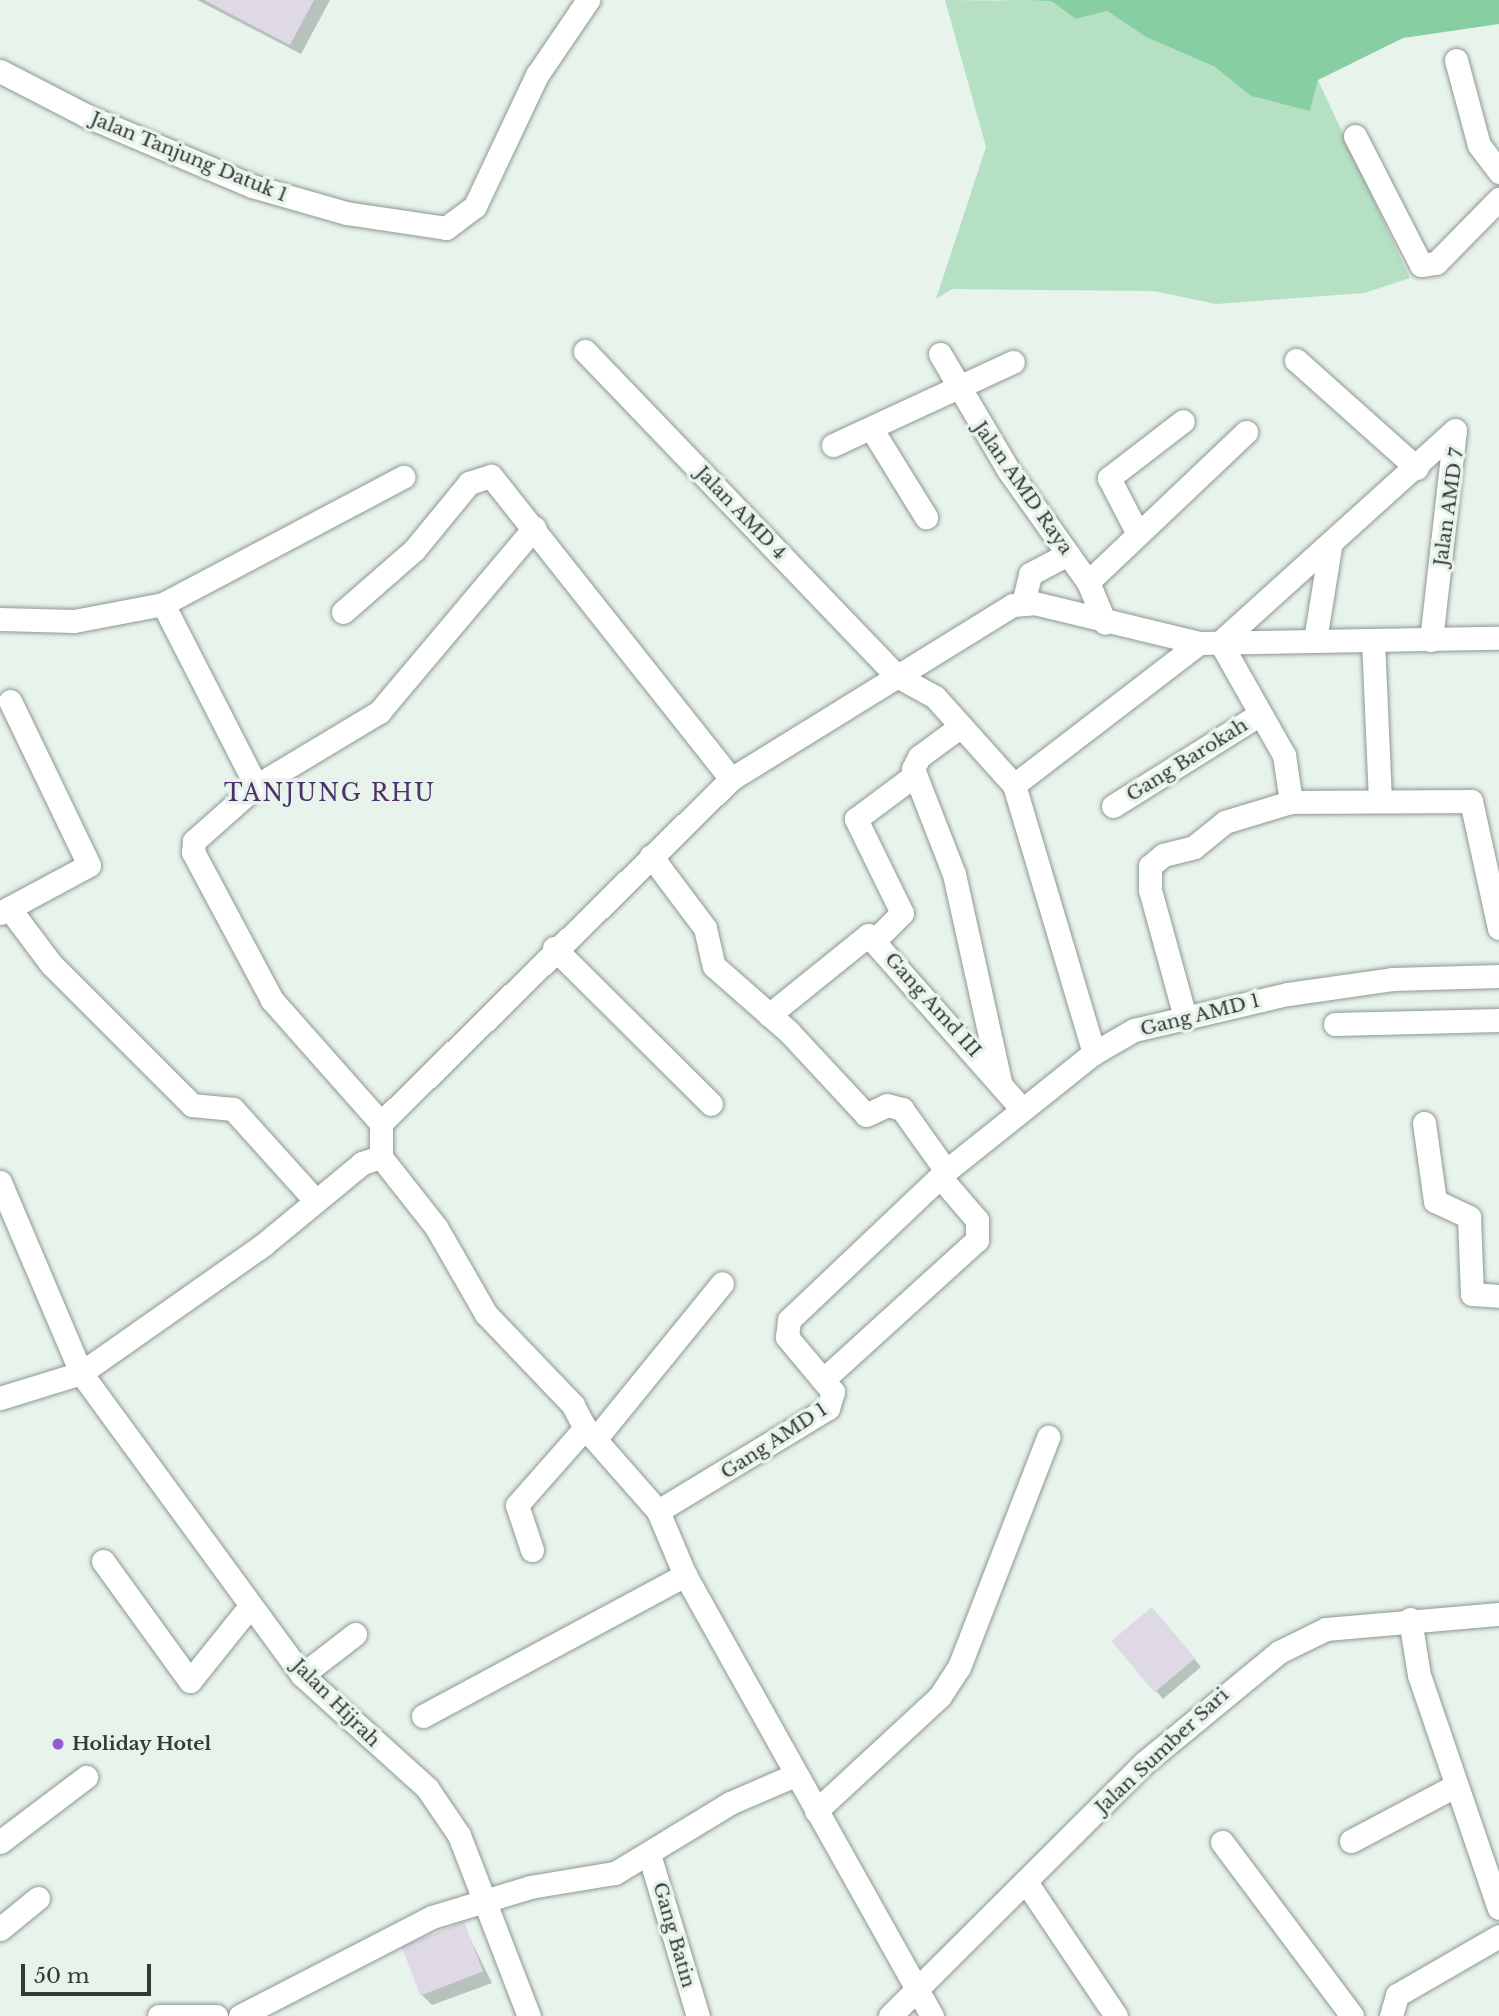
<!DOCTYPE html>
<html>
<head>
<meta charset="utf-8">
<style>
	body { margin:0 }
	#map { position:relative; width:1499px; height:2016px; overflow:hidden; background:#e7f3eb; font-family:"Libre Baskerville",serif }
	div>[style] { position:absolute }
	.green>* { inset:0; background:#b5e0c4 }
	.water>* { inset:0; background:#88cea3 }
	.shadow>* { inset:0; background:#0003 }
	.building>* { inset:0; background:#ded9e5; transform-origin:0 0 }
	.roads { filter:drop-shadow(0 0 2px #8d9890) drop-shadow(0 0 2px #8d9890) }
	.minor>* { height:23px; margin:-11.5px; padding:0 11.5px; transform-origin:11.5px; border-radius:11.5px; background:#fff }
	.dots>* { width:19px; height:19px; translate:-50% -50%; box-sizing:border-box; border:4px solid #e7f3eb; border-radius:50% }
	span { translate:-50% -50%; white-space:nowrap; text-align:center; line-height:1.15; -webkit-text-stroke:7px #e7f3eb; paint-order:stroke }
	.street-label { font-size:19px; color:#353a37 }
	.poi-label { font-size:19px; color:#353a37; font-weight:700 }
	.left { translate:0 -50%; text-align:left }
	.quarter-label { font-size:23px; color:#4d316c; letter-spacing:2px }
	.scale { position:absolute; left:21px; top:1964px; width:130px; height:32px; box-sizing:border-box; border:4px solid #353a37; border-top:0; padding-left:9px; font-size:21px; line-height:24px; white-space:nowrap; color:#353a37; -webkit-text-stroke:5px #e7f3eb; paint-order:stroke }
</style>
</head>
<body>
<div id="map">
	<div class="green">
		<i style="clip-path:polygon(945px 0,1051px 1px,1076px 19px,1107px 11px,1146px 37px,1215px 67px,1251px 96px,1310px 110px,1318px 80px,1410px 278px,1364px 293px,1216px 304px,1154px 291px,952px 289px,936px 299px,986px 147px)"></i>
	</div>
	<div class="water">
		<i style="clip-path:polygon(997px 0,1499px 0,1499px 24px,1403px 38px,1318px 80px,1310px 111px,1251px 96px,1215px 67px,1146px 37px,1107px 11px,1076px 19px,1051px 1px)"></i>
	</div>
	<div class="shadow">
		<i style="clip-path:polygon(197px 0,330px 0,301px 54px)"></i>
		<i style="clip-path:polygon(1159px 1617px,1201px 1667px,1163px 1699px,1156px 1691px)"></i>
		<i style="clip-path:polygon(463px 1924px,492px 1983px,432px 2005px,422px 1995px)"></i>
	</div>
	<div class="building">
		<i style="clip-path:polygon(204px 0,314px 0,290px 45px)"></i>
		<i style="left:1152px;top:1607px;width:67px;height:53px;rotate:50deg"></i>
		<i style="left:464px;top:1922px;width:53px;height:67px;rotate:69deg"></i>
	</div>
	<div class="roads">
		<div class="minor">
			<i style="left:1456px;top:60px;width:88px;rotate:74.9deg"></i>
			<i style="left:1479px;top:145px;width:34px;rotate:53deg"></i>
			<i style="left:0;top:71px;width:98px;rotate:27.3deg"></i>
			<i style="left:87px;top:116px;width:179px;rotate:23deg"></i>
			<i style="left:252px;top:186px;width:98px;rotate:16deg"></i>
			<i style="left:346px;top:213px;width:101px;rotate:8.5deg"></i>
			<i style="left:446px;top:228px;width:36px;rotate:-37deg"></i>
			<i style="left:475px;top:206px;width:145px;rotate:-64.7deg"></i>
			<i style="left:537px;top:75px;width:91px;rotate:-55.8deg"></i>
			<i style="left:1355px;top:136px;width:145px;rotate:62.9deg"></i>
			<i style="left:1421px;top:265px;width:15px;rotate:-8deg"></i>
			<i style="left:1436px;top:263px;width:90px;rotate:-45.5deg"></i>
			<i style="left:585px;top:351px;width:451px;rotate:46.2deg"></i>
			<i style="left:897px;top:676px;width:43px;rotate:28.9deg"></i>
			<i style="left:935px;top:697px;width:118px;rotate:48.1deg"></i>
			<i style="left:1014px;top:785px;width:280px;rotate:73.4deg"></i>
			<i style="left:940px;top:354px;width:136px;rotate:59.5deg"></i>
			<i style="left:1009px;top:471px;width:136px;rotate:54.6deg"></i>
			<i style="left:1088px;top:582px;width:44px;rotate:67.5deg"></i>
			<i style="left:1296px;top:360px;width:162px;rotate:41.8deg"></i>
			<i style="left:871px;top:428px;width:105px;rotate:58.3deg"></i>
			<i style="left:833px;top:445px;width:198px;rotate:-24.8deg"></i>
			<i style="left:1138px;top:534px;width:63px;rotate:-117.4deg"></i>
			<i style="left:1109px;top:478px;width:93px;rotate:-37.6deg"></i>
			<i style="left:1088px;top:582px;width:218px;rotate:-43.5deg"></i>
			<i style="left:1023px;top:603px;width:30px;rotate:-76deg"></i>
			<i style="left:1030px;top:574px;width:43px;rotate:-27.8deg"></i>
			<i style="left:163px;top:604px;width:204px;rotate:62.9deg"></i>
			<i style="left:256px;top:786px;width:83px;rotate:138.4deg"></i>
			<i style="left:194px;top:841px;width:11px;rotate:95deg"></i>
			<i style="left:193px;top:852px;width:168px;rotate:61.9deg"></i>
			<i style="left:272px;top:1000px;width:164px;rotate:48.5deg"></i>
			<i style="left:343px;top:612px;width:94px;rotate:-41.1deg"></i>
			<i style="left:414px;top:550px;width:87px;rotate:-50.6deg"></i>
			<i style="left:469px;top:483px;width:23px;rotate:-18deg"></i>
			<i style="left:491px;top:476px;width:387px;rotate:51.6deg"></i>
			<i style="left:0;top:619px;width:74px;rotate:1.5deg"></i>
			<i style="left:74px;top:621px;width:91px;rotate:-10.8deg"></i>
			<i style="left:163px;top:604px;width:272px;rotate:-27.9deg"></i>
			<i style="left:1315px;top:640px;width:94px;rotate:-80.8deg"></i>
			<i style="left:1373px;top:640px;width:161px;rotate:87.5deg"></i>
			<i style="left:1431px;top:640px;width:211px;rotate:-83.5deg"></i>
			<i style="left:1455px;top:430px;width:316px;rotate:137.9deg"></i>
			<i style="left:1220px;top:642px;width:130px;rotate:60.5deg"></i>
			<i style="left:1284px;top:755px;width:48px;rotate:81.5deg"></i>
			<i style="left:1291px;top:802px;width:180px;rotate:-0.3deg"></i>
			<i style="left:1471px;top:801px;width:130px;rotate:77.6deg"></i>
			<i style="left:961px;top:726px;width:52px;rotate:143.6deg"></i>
			<i style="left:919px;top:757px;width:13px;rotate:117deg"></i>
			<i style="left:913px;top:769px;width:113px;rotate:68.7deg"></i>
			<i style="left:954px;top:874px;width:212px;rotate:77.5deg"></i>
			<i style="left:1014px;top:785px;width:233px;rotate:-37.5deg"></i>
			<i style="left:256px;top:786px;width:144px;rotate:-31deg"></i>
			<i style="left:379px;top:712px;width:241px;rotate:-49.9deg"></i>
			<i style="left:1113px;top:806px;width:173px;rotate:-32deg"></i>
			<i style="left:651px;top:856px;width:90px;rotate:53.1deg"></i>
			<i style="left:705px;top:928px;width:39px;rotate:77deg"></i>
			<i style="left:714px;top:966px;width:100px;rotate:41.3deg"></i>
			<i style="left:789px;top:1032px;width:113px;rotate:47.1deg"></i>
			<i style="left:866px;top:1115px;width:23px;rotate:-25deg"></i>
			<i style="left:887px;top:1105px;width:16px;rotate:15deg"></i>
			<i style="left:902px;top:1109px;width:76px;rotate:54.6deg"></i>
			<i style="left:9px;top:908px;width:70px;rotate:53.1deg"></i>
			<i style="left:51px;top:964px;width:199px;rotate:45deg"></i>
			<i style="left:192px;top:1105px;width:41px;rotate:5.6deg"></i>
			<i style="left:233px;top:1109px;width:121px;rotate:48deg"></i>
			<i style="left:0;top:913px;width:101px;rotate:-28.3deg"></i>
			<i style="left:89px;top:865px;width:182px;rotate:-115.7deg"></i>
			<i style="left:875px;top:940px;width:38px;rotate:-45deg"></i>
			<i style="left:902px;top:913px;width:105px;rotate:-116.1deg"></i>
			<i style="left:856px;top:819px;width:74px;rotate:-36.7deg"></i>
			<i style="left:554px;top:948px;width:221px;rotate:44.8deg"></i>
			<i style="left:769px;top:1015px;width:127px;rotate:-38.9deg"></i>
			<i style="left:868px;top:935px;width:232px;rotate:48.5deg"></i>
			<i style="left:1185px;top:1017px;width:132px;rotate:-105.4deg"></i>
			<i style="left:1150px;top:890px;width:24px;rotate:-90deg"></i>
			<i style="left:1150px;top:866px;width:17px;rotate:-40deg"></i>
			<i style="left:1163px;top:855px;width:32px;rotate:-14deg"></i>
			<i style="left:1194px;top:847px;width:40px;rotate:-39deg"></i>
			<i style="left:1225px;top:822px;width:69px;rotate:-16.9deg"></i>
			<i style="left:1335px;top:1024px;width:164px;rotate:-1.4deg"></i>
			<i style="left:1424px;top:1123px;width:79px;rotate:82deg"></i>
			<i style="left:1435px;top:1201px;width:38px;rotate:25deg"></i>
			<i style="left:1469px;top:1217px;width:77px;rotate:87.8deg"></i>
			<i style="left:1472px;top:1294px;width:27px;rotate:4deg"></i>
			<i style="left:0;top:1182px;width:207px;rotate:67deg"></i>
			<i style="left:81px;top:1373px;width:374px;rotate:53.8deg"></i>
			<i style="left:302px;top:1675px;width:169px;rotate:42.1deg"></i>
			<i style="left:427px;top:1788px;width:57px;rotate:55.8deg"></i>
			<i style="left:459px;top:1835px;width:194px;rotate:68.9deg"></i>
			<i style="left:824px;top:1379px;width:207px;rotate:-42.3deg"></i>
			<i style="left:977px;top:1240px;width:20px;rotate:-90deg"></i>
			<i style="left:977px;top:1220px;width:57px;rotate:-130.7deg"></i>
			<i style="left:0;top:1398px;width:85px;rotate:-17.2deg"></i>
			<i style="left:81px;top:1373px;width:223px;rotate:-35.1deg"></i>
			<i style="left:263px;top:1245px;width:129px;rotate:-39.6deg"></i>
			<i style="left:362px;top:1163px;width:20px;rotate:-18deg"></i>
			<i style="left:597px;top:1437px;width:198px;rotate:-50.9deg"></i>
			<i style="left:658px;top:1511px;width:199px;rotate:-31.2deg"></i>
			<i style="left:828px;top:1408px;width:17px;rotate:-73deg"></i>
			<i style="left:833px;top:1392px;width:72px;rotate:-129.9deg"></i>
			<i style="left:787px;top:1337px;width:17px;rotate:-83deg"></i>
			<i style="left:789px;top:1320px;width:216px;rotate:-43.5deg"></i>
			<i style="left:946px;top:1171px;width:189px;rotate:-38.6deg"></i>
			<i style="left:1094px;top:1053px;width:46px;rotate:-29.9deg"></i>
			<i style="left:1134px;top:1030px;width:158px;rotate:-13.2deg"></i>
			<i style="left:1288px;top:994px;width:105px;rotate:-8.2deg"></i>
			<i style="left:1392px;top:979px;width:107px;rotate:-1.6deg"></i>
			<i style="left:532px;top:1550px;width:47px;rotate:-108.4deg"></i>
			<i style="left:517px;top:1505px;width:103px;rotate:-48.6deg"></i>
			<i style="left:103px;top:1561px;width:148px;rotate:54.1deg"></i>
			<i style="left:190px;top:1681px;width:96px;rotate:-51.3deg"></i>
			<i style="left:1410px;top:1619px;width:57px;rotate:80.9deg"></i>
			<i style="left:1419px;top:1675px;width:246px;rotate:71.1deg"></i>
			<i style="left:302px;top:1675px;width:67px;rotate:-37.7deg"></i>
			<i style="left:423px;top:1716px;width:298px;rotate:-28.3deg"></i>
			<i style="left:816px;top:1811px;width:169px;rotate:-42.8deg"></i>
			<i style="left:940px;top:1696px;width:35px;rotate:-57deg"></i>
			<i style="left:959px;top:1667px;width:247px;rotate:-68.8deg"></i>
			<i style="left:1351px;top:1841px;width:118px;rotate:-27.9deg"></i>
			<i style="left:0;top:1842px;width:108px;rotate:-37.1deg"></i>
			<i style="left:1222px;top:1842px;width:217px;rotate:53.2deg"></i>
			<i style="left:649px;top:1854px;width:169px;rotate:73.2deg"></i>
			<i style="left:1026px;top:1882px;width:161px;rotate:56.1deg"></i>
			<i style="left:0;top:1929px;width:49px;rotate:-39.2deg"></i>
			<i style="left:159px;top:2016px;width:57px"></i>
			<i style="left:240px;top:2016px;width:216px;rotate:-27.3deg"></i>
			<i style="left:432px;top:1917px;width:102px;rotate:-17deg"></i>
			<i style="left:530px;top:1887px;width:86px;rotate:-9.4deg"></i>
			<i style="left:615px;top:1873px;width:135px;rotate:-31.3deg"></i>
			<i style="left:730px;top:1803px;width:71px;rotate:-23.3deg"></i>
			<i style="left:890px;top:2016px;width:359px;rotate:-44.9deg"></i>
			<i style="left:1144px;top:1763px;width:175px;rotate:-39.4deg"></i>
			<i style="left:1279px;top:1652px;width:52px;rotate:-26.1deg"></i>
			<i style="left:1326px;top:1629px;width:174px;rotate:-5deg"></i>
			<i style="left:932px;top:2016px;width:505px;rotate:-119.25deg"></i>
			<i style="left:685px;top:1575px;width:69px;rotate:-112.9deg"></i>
			<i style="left:658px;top:1511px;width:111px;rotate:-131.3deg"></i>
			<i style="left:585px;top:1428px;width:26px;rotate:-118deg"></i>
			<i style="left:573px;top:1405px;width:126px;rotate:-133.7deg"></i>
			<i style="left:486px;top:1314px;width:100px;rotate:-119.9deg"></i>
			<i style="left:436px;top:1227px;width:89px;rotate:-128.2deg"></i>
			<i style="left:381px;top:1157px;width:34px;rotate:-90deg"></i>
			<i style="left:381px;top:1123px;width:491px;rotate:-44.5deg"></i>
			<i style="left:731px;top:779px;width:331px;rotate:-31.7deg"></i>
			<i style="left:1013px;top:605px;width:21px;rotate:-5deg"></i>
			<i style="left:1034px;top:603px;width:170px;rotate:13.6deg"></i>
			<i style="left:1199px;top:643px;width:300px;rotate:-1deg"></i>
			<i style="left:1391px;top:2016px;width:22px;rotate:-74deg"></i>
			<i style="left:1397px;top:1995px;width:118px;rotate:-30deg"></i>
		</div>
	</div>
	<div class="dots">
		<i style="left:58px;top:1744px;background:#935ad2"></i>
	</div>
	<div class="street-label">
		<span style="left:189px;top:157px;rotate:22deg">Jalan Tanjung Datuk 1</span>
		<span style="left:1023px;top:488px;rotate:55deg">Jalan AMD Raya</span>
		<span style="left:1449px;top:507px;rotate:-82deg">Jalan AMD 7</span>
		<span style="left:741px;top:513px;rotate:46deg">Jalan AMD 4</span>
		<span style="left:1187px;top:760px;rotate:-32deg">Gang Barokah</span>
		<span style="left:933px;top:1005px;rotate:48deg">Gang Amd III</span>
		<span style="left:1200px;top:1015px;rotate:-14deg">Gang AMD 1</span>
		<span style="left:774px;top:1441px;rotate:-33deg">Gang AMD 1</span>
		<span style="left:336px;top:1703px;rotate:45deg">Jalan Hijrah</span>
		<span style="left:1162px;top:1751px;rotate:-43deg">Jalan Sumber Sari</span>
		<span style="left:674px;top:1935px;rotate:74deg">Gang Batin</span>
	</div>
	<div class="poi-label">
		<span class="left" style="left:72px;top:1744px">Holiday Hotel</span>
	</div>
	<div class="quarter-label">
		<span style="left:330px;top:793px">TANJUNG RHU</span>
	</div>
	<div class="scale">50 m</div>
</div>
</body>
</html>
